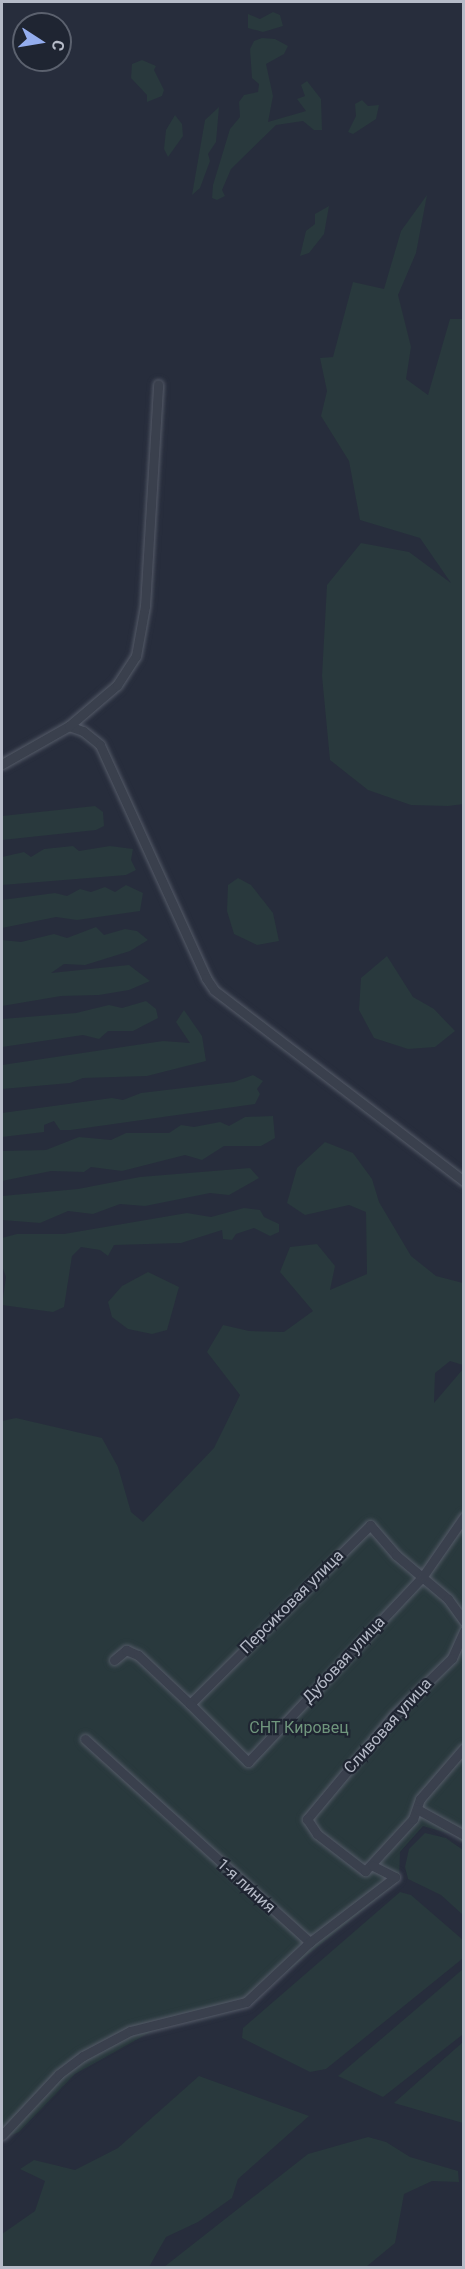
<!DOCTYPE html>
<html>
<head>
<meta charset="utf-8">
<style>
	body { margin:0 }
	#map { position:relative; width:465px; height:2269px; overflow:hidden; background:#272d3c; font-family:Roboto,sans-serif }
	div>[style] { position:absolute }
	.green>* { inset:0; background:#29393d }
	.roads { filter:drop-shadow(0 0 2px #555b68) drop-shadow(0 0 2px #555b68) }
	.street>* { height:9px; margin:-4.5px; padding:0 4.5px; transform-origin:4.5px; border-radius:4.5px; background:#3a404d }
	span { translate:-50% -50%; white-space:nowrap; text-align:center; line-height:1.15; -webkit-text-stroke:4.5px #1f2532; paint-order:stroke }
	.street-label { font-size:16px; color:#b6bbc8 }
	.park-label { font-size:16px; color:#70967d }
	.frame { position:absolute; inset:0; border:3px solid #b6bbc8; pointer-events:none }
	.north { position:absolute; left:12px; top:12px; width:60px; height:60px; box-sizing:border-box; background:#1f2532; border:2px solid #5b616e; border-radius:50%; rotate:102deg; font-size:16px; font-weight:700; line-height:24px; text-align:center; color:#b6bbc8 }
	.north::after { content:''; display:block; margin:auto; width:21px; height:27px; background:#94adee; clip-path:polygon(50% 0,100% 100%,50% 72%,0 100%) }
</style>
</head>
<body>
<div id="map">
	<div class="green">
		<i style="clip-path:polygon(273px 12px,280px 15px,283px 26px,263px 32px,248px 28px,248px 14px,260px 19px)"></i>
		<i style="clip-path:polygon(262px 38px,275px 39px,288px 46px,284px 54px,266px 64px,273px 96px,268px 122px,306px 111px,297px 99px,305px 96px,301px 85px,307px 81px,321px 99px,322px 130px,314px 130px,303px 121px,276px 125px,231px 169px,222px 190px,225px 196px,217px 200px,212px 198px,213px 185px,230px 129px,240px 117px,239px 102px,244px 95px,258px 92px,259px 84px,252px 78px,250px 49px,254px 41px)"></i>
		<i style="clip-path:polygon(142px 60px,156px 66px,154px 70px,164px 90px,162px 96px,147px 102px,147px 95px,131px 78px,132px 64px)"></i>
		<i style="clip-path:polygon(362px 100px,368px 106px,379px 105px,376px 119px,353px 134px,348px 132px,356px 116px,355px 104px)"></i>
		<i style="clip-path:polygon(219px 107px,216px 142px,208px 154px,210px 161px,200px 188px,192px 195px,205px 120px)"></i>
		<i style="clip-path:polygon(175px 115px,182px 124px,183px 136px,168px 157px,164px 149px,166px 130px)"></i>
		<i style="clip-path:polygon(427px 195px,416px 253px,398px 295px,411px 347px,406px 379px,428px 395px,450px 319px,464px 319px,464px 804px,448px 806px,411px 805px,368px 790px,330px 760px,322px 676px,327px 585px,361px 543px,409px 552px,451px 583px,420px 538px,360px 520px,349px 461px,321px 416px,327px 391px,320px 358px,333px 357px,353px 282px,384px 289px,401px 231px)"></i>
		<i style="clip-path:polygon(329px 206px,324px 234px,309px 253px,300px 256px,306px 231px,315px 224px,315px 214px)"></i>
		<i style="clip-path:polygon(95px 806px,103px 812px,104px 826px,96px 830px,2px 840px,2px 816px)"></i>
		<i style="clip-path:polygon(73px 846px,79px 851px,110px 846px,133px 849px,131px 860px,136px 870px,126px 875px,2px 885px,2px 857px,24px 852px,31px 857px,44px 849px)"></i>
		<i style="clip-path:polygon(238px 878px,251px 885px,273px 913px,279px 941px,257px 945px,234px 934px,227px 911px,228px 885px)"></i>
		<i style="clip-path:polygon(126px 885px,143px 893px,140px 911px,77px 920px,56px 917px,2px 928px,2px 900px,55px 893px,67px 896px,80px 889px,91px 892px,105px 887px,115px 892px)"></i>
		<i style="clip-path:polygon(96px 927px,104px 935px,125px 929px,137px 931px,148px 940px,130px 951px,85px 965px,64px 964px,51px 973px,129px 965px,150px 981px,129px 990px,99px 995px,61px 996px,2px 1006px,2px 940px,21px 942px,54px 934px,67px 938px)"></i>
		<i style="clip-path:polygon(387px 956px,413px 997px,434px 1009px,455px 1031px,435px 1047px,408px 1049px,374px 1038px,359px 1010px,361px 978px)"></i>
		<i style="clip-path:polygon(146px 1001px,156px 1009px,158px 1018px,133px 1031px,108px 1031px,99px 1039px,83px 1035px,2px 1047px,2px 1019px,76px 1013px,109px 1005px,122px 1008px)"></i>
		<i style="clip-path:polygon(184px 1010px,202px 1036px,206px 1061px,147px 1076px,83px 1078px,70px 1083px,2px 1089px,2px 1065px,163px 1041px,190px 1043px,176px 1022px)"></i>
		<i style="clip-path:polygon(253px 1075px,263px 1081px,257px 1089px,260px 1094px,255px 1104px,71px 1130px,60px 1130px,54px 1121px,44px 1125px,44px 1132px,2px 1137px,2px 1113px,112px 1098px,123px 1100px,141px 1093px,234px 1082px)"></i>
		<i style="clip-path:polygon(273px 1116px,275px 1138px,261px 1146px,224px 1146px,202px 1160px,185px 1155px,122px 1171px,91px 1167px,84px 1172px,51px 1171px,2px 1181px,2px 1151px,46px 1150px,79px 1137px,111px 1140px,126px 1133px,169px 1133px,181px 1125px,194px 1127px,220px 1122px,229px 1126px,245px 1117px)"></i>
		<i style="clip-path:polygon(325px 1142px,353px 1153px,372px 1179px,379px 1202px,411px 1256px,436px 1276px,463px 1283px,463px 1365px,450px 1361px,435px 1373px,434px 1403px,463px 1369px,463px 1843px,454px 1835px,423px 1826px,400px 1852px,399px 1881px,243px 2007px,163px 2025px,75px 2074px,19px 2132px,2px 2139px,2px 1421px,16px 1418px,102px 1438px,118px 1467px,131px 1512px,143px 1522px,214px 1448px,240px 1395px,207px 1352px,223px 1325px,249px 1331px,284px 1332px,313px 1311px,280px 1272px,290px 1247px,317px 1244px,335px 1266px,330px 1290px,367px 1274px,366px 1212px,349px 1205px,305px 1215px,287px 1203px,297px 1168px)"></i>
		<i style="clip-path:polygon(250px 1168px,259px 1178px,229px 1195px,210px 1193px,145px 1206px,120px 1204px,93px 1214px,68px 1211px,40px 1223px,2px 1220px,2px 1196px,78px 1189px,140px 1177px)"></i>
		<i style="clip-path:polygon(244px 1208px,260px 1210px,264px 1217px,279px 1224px,279px 1232px,270px 1236px,254px 1228px,236px 1234px,232px 1240px,223px 1239px,222px 1230px,181px 1243px,114px 1245px,108px 1256px,100px 1250px,81px 1247px,72px 1256px,64px 1307px,53px 1312px,2px 1305px,6px 1277px,2px 1266px,2px 1238px,17px 1234px,64px 1234px,187px 1213px,211px 1217px)"></i>
		<i style="clip-path:polygon(148px 1272px,179px 1287px,167px 1330px,152px 1334px,128px 1329px,112px 1317px,108px 1302px,122px 1286px)"></i>
		<i style="clip-path:polygon(425px 1833px,446px 1838px,463px 1850px,463px 1915px,441px 1895px,408px 1879px,405px 1867px,409px 1849px)"></i>
		<i style="clip-path:polygon(400px 1892px,411px 1895px,463px 1940px,462px 1959px,326px 2069px,310px 2072px,242px 2038px,243px 2028px)"></i>
		<i style="clip-path:polygon(463px 1969px,462px 2035px,383px 2097px,338px 2076px)"></i>
		<i style="clip-path:polygon(463px 2042px,463px 2123px,394px 2103px)"></i>
		<i style="clip-path:polygon(199px 2076px,309px 2116px,238px 2179px,232px 2198px,198px 2222px,166px 2237px,149px 2267px,2px 2267px,2px 2234px,35px 2211px,45px 2181px,20px 2169px,34px 2160px,75px 2170px,118px 2148px)"></i>
		<i style="clip-path:polygon(368px 2137px,386px 2142px,410px 2157px,458px 2171px,459px 2182px,432px 2181px,404px 2194px,395px 2243px,366px 2267px,164px 2267px,308px 2154px)"></i>
	</div>
	<div class="roads">
		<div class="street">
			<i style="left:69px;top:726px;width:15px;rotate:20deg"></i>
			<i style="left:83px;top:731px;width:22px;rotate:39deg"></i>
			<i style="left:100px;top:745px;width:256px;rotate:65.5deg"></i>
			<i style="left:206px;top:978px;width:14px;rotate:56deg"></i>
			<i style="left:214px;top:990px;width:315px;rotate:37.4deg"></i>
			<i style="left:2px;top:764px;width:77px;rotate:-29.6deg"></i>
			<i style="left:69px;top:726px;width:63px;rotate:-40.5deg"></i>
			<i style="left:117px;top:685px;width:35px;rotate:-57deg"></i>
			<i style="left:136px;top:656px;width:51px;rotate:-79.8deg"></i>
			<i style="left:145px;top:606px;width:222px;rotate:-86.6deg"></i>
			<i style="left:464px;top:1631px;width:30px;rotate:114deg"></i>
			<i style="left:452px;top:1658px;width:81px;rotate:135.5deg"></i>
			<i style="left:394px;top:1715px;width:136px;rotate:129.9deg"></i>
			<i style="left:307px;top:1819px;width:18px;rotate:56deg"></i>
			<i style="left:317px;top:1834px;width:61px;rotate:37.6deg"></i>
			<i style="left:365px;top:1871px;width:71px;rotate:-47.3deg"></i>
			<i style="left:413px;top:1819px;width:21px;rotate:-71deg"></i>
			<i style="left:420px;top:1799px;width:67px;rotate:-49.2deg"></i>
			<i style="left:114px;top:1660px;width:16px;rotate:-40deg"></i>
			<i style="left:126px;top:1650px;width:13px;rotate:23deg"></i>
			<i style="left:138px;top:1655px;width:71px;rotate:43.3deg"></i>
			<i style="left:190px;top:1704px;width:254px;rotate:-44.8deg"></i>
			<i style="left:370px;top:1525px;width:40px;rotate:49deg"></i>
			<i style="left:396px;top:1555px;width:68px;rotate:40.2deg"></i>
			<i style="left:448px;top:1599px;width:27px;rotate:54deg"></i>
			<i style="left:190px;top:1704px;width:82px;rotate:45deg"></i>
			<i style="left:248px;top:1762px;width:255px;rotate:-46.7deg"></i>
			<i style="left:423px;top:1576px;width:72px;rotate:-55.2deg"></i>
			<i style="left:85px;top:1739px;width:303px;rotate:42.1deg"></i>
			<i style="left:310px;top:1942px;width:107px;rotate:-37.4deg"></i>
			<i style="left:395px;top:1877px;width:25px;rotate:-153deg"></i>
			<i style="left:417px;top:1809px;width:54px;rotate:29deg"></i>
			<i style="left:2px;top:2135px;width:83px;rotate:-46.9deg"></i>
			<i style="left:59px;top:2074px;width:30px;rotate:-37deg"></i>
			<i style="left:83px;top:2056px;width:53px;rotate:-28deg"></i>
			<i style="left:130px;top:2031px;width:120px;rotate:-14deg"></i>
			<i style="left:246px;top:2002px;width:88px;rotate:-43.2deg"></i>
		</div>
	</div>
	<div class="street-label">
		<span style="left:292px;top:1602px;rotate:-45deg">Персиковая улица</span>
		<span style="left:344px;top:1660px;rotate:-47deg">Дубовая улица</span>
		<span style="left:388px;top:1726px;rotate:-48deg">Сливовая улица</span>
		<span style="left:246px;top:1886px;rotate:42deg">1-я линия</span>
	</div>
	<div class="park-label">
		<span style="left:299px;top:1728px">СНТ Кировец</span>
	</div>
	<div class="frame"></div>
	<div class="north">С</div>
</div>
</body>
</html>
